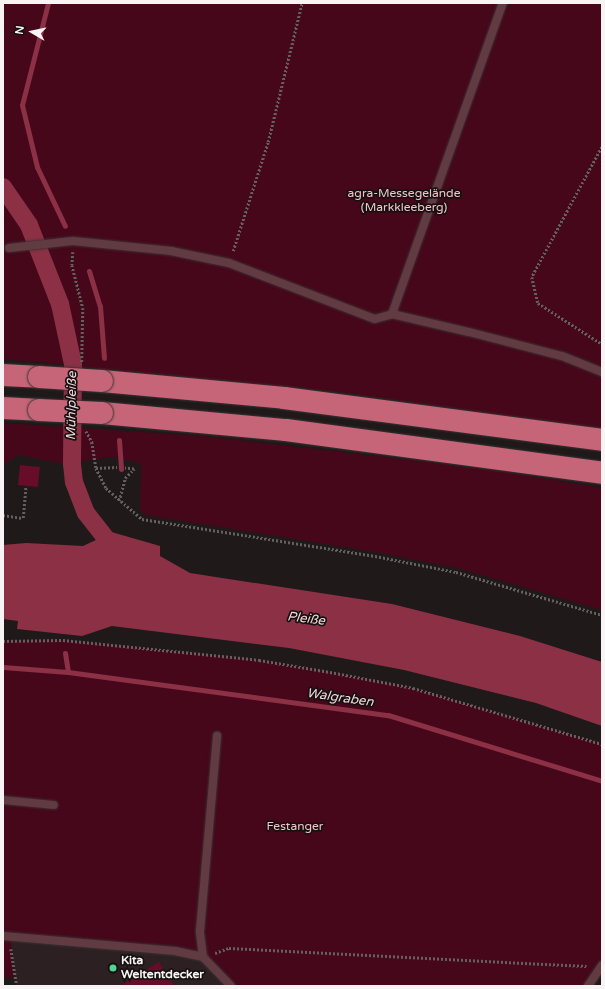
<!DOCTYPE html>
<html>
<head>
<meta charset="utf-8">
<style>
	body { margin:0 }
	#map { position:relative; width:605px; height:989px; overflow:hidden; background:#1f191a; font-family:"Varela Round",sans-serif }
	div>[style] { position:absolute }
	.built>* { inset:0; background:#2d2022 }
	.green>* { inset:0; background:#47071b }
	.water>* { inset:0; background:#8b3045 }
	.stream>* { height:5px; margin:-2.5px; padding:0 2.5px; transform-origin:2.5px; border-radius:2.5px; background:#8b3045 }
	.canal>* { height:18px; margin:-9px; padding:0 9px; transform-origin:9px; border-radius:9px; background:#8b3045 }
	.building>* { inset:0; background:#670c29; transform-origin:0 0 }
	.path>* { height:2.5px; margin-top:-1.25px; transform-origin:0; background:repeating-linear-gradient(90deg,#645f60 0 2px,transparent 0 4px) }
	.roads { filter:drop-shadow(0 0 1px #393334) drop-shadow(0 0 1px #393334) }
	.lane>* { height:8px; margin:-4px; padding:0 4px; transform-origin:4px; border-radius:4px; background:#623b42 }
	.highway>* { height:22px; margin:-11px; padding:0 11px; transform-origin:11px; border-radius:11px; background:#c56577 }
	.bridges { filter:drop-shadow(0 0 1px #393334) drop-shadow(0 0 1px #393334) }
	.highway-bridge>* { height:22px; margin:-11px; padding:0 11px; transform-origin:11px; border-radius:11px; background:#c56577 }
	.dots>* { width:11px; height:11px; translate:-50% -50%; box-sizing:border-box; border:2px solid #161011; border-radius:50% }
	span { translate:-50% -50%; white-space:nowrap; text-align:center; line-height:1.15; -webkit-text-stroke:3.5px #161011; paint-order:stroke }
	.park-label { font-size:12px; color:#f6c1c8 }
	.poi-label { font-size:12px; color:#f8f3f4; font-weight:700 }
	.left { translate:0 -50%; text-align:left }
	.water-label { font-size:13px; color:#f2d7da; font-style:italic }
	.frame { position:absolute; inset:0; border:4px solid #f8f3f4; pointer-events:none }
	.north { position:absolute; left:12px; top:12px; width:40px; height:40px; -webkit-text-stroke:3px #161011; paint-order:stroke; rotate:279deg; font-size:11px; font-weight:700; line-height:16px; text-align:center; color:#f8f3f4 }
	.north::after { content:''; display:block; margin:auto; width:14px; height:18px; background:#f8f3f4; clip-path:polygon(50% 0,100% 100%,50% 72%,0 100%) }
</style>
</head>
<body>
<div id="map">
	<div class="built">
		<i style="clip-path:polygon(10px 936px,203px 957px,231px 986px,17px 986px)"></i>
	</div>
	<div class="green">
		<i style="clip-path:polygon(3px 3px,602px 3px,602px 429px,331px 391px,3px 359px)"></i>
		<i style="clip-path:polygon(3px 423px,203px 436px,493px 470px,602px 488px,602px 610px,457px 568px,375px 552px,145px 515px,140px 510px,141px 463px,111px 457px,64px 464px,18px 455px,3px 465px)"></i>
		<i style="clip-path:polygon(63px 640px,259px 660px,330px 672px,413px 688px,602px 744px,602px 965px,588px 986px,231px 986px,203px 957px,10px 937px,14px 978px,3px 977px,3px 641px)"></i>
	</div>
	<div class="water">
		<i style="clip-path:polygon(104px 527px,108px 531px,160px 546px,160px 556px,190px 573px,392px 604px,520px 636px,602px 662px,602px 726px,536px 703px,404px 670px,289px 648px,112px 626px,82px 636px,17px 629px,18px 621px,3px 619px,3px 545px,26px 543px,83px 546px,98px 539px,95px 535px)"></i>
	</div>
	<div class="stream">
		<i style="left:48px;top:3px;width:105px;rotate:104.3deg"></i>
		<i style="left:22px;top:105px;width:64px;rotate:76.4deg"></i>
		<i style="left:37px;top:167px;width:65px;rotate:64.6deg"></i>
		<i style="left:89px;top:271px;width:37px;rotate:73deg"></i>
		<i style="left:100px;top:306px;width:52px;rotate:85.6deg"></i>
		<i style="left:119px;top:440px;width:29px;rotate:86deg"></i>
		<i style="left:65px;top:653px;width:19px;rotate:81deg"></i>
		<i style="left:68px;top:672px;width:323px;rotate:7.7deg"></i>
		<i style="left:388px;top:715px;width:224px;rotate:17.1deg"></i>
		<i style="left:3px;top:667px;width:65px;rotate:4.4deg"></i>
	</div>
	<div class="canal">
		<i style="left:3px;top:187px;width:46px;rotate:55.6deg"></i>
		<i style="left:29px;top:225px;width:85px;rotate:68.6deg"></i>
		<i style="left:60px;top:304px;width:61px;rotate:77.8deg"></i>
		<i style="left:73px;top:364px;width:100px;rotate:90.6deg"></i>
		<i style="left:72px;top:464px;width:18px;rotate:84deg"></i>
		<i style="left:74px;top:482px;width:33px;rotate:69deg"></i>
		<i style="left:86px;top:513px;width:47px;rotate:51.9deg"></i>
	</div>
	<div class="building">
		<i style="left:20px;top:465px;width:20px;height:20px;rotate:6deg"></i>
		<i style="clip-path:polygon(159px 962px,174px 986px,120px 986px)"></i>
	</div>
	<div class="path">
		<i style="left:602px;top:147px;width:148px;rotate:118.3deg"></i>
		<i style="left:532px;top:277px;width:27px;rotate:77deg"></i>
		<i style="left:538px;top:303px;width:76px;rotate:32.6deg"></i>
		<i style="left:233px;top:251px;width:114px;rotate:-72.2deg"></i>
		<i style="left:268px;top:142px;width:143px;rotate:-76.3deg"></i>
		<i style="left:73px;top:252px;width:13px;rotate:94deg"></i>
		<i style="left:72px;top:265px;width:44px;rotate:75.7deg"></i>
		<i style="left:83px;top:308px;width:54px;rotate:91.1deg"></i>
		<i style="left:86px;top:431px;width:13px;rotate:61deg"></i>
		<i style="left:92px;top:442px;width:26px;rotate:81deg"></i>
		<i style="left:96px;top:468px;width:22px;rotate:63deg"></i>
		<i style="left:106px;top:488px;width:48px;rotate:40.7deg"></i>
		<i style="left:142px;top:519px;width:236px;rotate:9deg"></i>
		<i style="left:375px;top:556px;width:83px;rotate:11.2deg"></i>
		<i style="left:456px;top:572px;width:152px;rotate:16.4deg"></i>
		<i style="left:96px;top:468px;width:21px;rotate:-3deg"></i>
		<i style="left:119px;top:501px;width:24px;rotate:-75deg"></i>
		<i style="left:125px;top:478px;width:13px;rotate:-45deg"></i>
		<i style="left:134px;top:469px;width:9px;rotate:-174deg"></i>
		<i style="left:3px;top:515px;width:20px;rotate:9deg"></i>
		<i style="left:23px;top:518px;width:32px;rotate:-85deg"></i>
		<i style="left:3px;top:641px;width:60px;rotate:-1deg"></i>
		<i style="left:63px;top:640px;width:197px;rotate:5.8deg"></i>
		<i style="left:259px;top:660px;width:72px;rotate:9.6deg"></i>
		<i style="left:330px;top:672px;width:85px;rotate:10.9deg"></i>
		<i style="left:413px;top:688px;width:197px;rotate:16.5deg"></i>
		<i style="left:11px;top:949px;width:37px;rotate:81deg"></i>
		<i style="left:215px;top:953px;width:15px;rotate:-20deg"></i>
		<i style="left:229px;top:948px;width:358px;rotate:2.9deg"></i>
	</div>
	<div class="roads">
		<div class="lane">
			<i style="left:9px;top:248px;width:64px;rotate:-6.2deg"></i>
			<i style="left:73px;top:241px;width:99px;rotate:5.8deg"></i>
			<i style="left:171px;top:251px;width:59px;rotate:11.7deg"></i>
			<i style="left:229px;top:263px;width:156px;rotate:21deg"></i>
			<i style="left:375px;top:319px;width:18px;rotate:-16deg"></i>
			<i style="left:392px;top:314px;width:79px;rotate:13.2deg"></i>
			<i style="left:469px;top:332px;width:96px;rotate:14.5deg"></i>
			<i style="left:562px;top:356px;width:43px;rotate:21.8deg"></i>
			<i style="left:392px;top:314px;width:330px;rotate:-70.4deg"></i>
			<i style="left:3px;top:800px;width:51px;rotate:5.6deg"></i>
			<i style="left:3px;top:936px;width:173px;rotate:5deg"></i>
			<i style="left:175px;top:951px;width:29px;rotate:12deg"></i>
			<i style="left:203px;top:957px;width:40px;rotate:46deg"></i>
			<i style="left:203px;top:957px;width:26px;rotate:-97deg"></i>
			<i style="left:200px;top:931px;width:196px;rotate:-85deg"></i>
			<i style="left:588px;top:986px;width:25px;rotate:-56deg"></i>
		</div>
		<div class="highway">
			<i style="left:3px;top:375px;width:36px;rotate:3deg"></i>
			<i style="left:102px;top:381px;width:183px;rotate:5.3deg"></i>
			<i style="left:284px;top:398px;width:321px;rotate:7.5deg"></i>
			<i style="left:3px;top:408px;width:36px;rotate:3deg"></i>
			<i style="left:102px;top:413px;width:185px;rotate:5.3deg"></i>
			<i style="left:286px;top:430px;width:319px;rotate:7.7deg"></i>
		</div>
	</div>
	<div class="bridges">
		<div class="highway-bridge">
			<i style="left:39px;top:377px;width:63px;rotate:3.6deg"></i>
			<i style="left:39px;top:410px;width:63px;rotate:2.7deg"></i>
		</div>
	</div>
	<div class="dots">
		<i style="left:113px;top:968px;background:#53d396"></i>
	</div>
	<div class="park-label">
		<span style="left:404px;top:201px">agra-Messegelände<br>(Markkleeberg)</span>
		<span style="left:295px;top:827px">Festanger</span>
	</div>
	<div class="poi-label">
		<span class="left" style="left:121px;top:968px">Kita<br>Weltentdecker</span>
	</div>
	<div class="water-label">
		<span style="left:72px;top:406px;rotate:-89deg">Mühlpleiße</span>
		<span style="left:306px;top:619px;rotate:7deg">Pleiße</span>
		<span style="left:340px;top:698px;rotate:8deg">Walgraben</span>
	</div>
	<div class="frame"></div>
	<div class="north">N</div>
</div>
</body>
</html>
